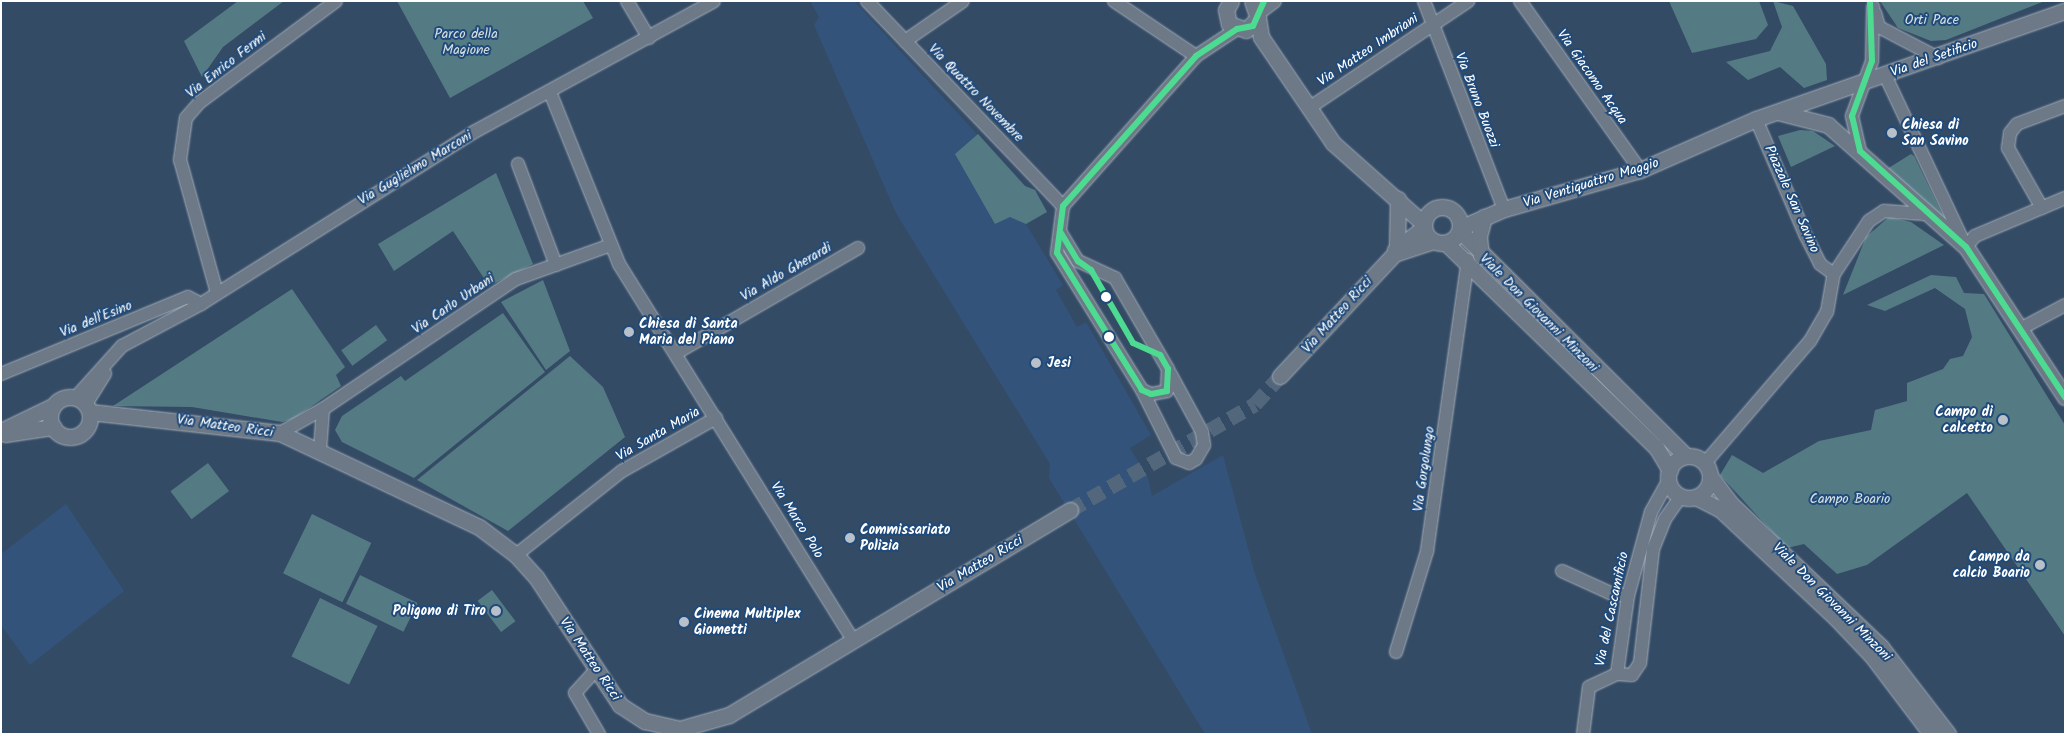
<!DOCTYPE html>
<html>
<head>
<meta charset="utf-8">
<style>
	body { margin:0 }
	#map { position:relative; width:2066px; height:735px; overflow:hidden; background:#344b65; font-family:Kalam,sans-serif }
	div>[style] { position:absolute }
	.built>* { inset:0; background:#33537b }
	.green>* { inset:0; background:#547b84; transform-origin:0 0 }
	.major-tunnel>* { height:15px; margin-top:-7.5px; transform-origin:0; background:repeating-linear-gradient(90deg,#52667c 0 15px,transparent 0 23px) }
	.roads { filter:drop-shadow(0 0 1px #a4aeba) drop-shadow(0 0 1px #a4aeba) }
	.minor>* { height:12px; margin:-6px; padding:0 6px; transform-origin:6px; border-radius:6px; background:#6d7986 }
	.major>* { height:15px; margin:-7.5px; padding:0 7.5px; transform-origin:7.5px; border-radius:7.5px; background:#6d7986 }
	.major>.ring { margin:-7.5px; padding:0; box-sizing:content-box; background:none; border:15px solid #6d7986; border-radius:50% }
	.bus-1>* { height:6px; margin:-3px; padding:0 3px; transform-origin:3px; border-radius:3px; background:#4ddb92 }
	.dots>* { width:14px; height:14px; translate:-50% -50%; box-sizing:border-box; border:2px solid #1f4a7a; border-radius:50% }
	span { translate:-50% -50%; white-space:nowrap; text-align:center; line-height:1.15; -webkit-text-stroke:4px #1f4a7a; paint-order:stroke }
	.park-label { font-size:14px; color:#d6e0e2 }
	.street-label { font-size:14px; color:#fff }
	.poi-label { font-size:14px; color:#fff; font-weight:700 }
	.left { translate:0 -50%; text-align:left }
	.right { translate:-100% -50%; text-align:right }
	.frame { position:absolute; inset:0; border:2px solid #fff; pointer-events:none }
</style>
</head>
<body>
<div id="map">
	<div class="built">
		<i style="clip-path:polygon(810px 1px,854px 1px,1025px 186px,1035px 190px,1047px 212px,1026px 224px,1063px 285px,1056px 290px,1077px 327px,1086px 322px,1151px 435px,1130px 448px,1148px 478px,1152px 496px,1223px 455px,1255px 574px,1312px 734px,1205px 734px,1049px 478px,1050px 464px,896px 213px,814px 25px,819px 17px)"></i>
		<i style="clip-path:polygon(66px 504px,124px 591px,30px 665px,1px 625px,1px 554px)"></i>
	</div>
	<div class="green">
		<i style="clip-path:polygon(238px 1px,284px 1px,223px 47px,202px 77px,184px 41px)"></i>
		<i style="clip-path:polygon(397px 1px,583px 1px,593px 18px,450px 98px)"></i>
		<i style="clip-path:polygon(1669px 1px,1759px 1px,1768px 25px,1756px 39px,1692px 53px)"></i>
		<i style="clip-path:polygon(1773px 1px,1793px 6px,1826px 64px,1827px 80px,1804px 88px,1780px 67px,1748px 80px,1726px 62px,1770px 51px,1782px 27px)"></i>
		<i style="clip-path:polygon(1880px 1px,2045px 1px,1946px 40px,1931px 41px,1898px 28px)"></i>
		<i style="clip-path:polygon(1800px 130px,1813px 131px,1835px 146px,1791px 167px,1778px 136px)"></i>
		<i style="clip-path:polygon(978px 134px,1025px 186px,1035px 190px,1047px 212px,1026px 224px,1010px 217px,995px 224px,955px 154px)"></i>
		<i style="clip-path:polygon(1911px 154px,1914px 156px,1945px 220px,1887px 169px)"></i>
		<i style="clip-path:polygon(496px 173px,533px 264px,489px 286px,453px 231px,394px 271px,378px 244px)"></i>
		<i style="clip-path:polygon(1889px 217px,1911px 222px,1944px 245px,1843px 295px,1866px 237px)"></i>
		<i style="clip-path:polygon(1931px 275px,1956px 277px,1964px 293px,1984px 294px,2065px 425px,2065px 636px,1967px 493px,1867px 565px,1837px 574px,1804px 544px,1787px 548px,1720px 475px,1732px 455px,1763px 473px,1819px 441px,1871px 430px,1875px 410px,1907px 401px,1907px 383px,1943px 369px,1950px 359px,1963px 356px,1972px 337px,1965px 309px,1935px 288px,1885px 311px,1867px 305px)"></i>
		<i style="clip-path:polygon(543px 280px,570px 351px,546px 370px,501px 302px)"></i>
		<i style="clip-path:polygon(292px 289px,345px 367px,336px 375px,341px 386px,293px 419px,282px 422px,192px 407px,113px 406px)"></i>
		<i style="clip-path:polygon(503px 313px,545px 372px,414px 478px,342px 442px,335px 430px,342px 416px,401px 376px,405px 381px)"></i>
		<i style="left:376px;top:325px;width:19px;height:43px;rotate:54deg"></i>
		<i style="clip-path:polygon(570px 356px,603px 387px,625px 437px,508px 531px,417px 480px)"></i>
		<i style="left:208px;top:463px;width:35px;height:47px;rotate:53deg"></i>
		<i style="left:312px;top:514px;width:66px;height:66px;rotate:26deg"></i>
		<i style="left:360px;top:575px;width:64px;height:32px;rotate:26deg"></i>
		<i style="left:492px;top:590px;width:39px;height:18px;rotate:53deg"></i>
		<i style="left:320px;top:598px;width:64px;height:65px;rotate:26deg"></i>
	</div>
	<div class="major-tunnel">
		<i style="left:1070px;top:510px;width:213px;rotate:-29.8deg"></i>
		<i style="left:1255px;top:404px;width:38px;rotate:-48deg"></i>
	</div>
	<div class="roads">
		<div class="minor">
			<i style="left:627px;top:1px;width:43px;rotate:59.3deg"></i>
			<i style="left:867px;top:1px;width:284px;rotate:46.3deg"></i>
			<i style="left:1114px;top:1px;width:99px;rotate:33.9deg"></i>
			<i style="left:1424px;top:1px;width:223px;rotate:69deg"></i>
			<i style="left:1520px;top:1px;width:207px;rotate:54.6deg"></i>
			<i style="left:1875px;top:13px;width:15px;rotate:74deg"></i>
			<i style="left:1879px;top:27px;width:67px;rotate:27.7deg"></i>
			<i style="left:1258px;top:14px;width:21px;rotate:-37deg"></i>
			<i style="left:905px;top:41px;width:70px;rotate:-34.6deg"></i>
			<i style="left:1885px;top:75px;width:190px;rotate:64.8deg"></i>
			<i style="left:1966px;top:247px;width:14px;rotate:-51deg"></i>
			<i style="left:1975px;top:236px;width:98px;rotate:-22.9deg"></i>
			<i style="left:550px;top:92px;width:185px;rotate:68.1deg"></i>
			<i style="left:619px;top:264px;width:441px;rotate:58.1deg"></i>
			<i style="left:1309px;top:108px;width:192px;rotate:-33.9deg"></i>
			<i style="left:1756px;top:119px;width:127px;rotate:66.9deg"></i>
			<i style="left:1806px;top:236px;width:31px;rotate:63deg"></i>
			<i style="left:1820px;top:264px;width:17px;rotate:36deg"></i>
			<i style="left:1860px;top:151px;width:36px;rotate:-103deg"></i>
			<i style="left:1852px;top:116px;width:59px;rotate:-70deg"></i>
			<i style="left:1872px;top:61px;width:54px;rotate:-88.9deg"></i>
			<i style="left:518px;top:164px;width:108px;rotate:69.4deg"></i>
			<i style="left:2042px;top:208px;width:69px;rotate:-119.5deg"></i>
			<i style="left:2008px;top:148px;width:15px;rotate:-82deg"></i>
			<i style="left:2010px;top:133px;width:11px;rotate:-52deg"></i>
			<i style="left:2017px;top:124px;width:51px;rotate:-20.6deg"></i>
			<i style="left:1061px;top:233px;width:33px;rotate:59deg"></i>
			<i style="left:1078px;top:261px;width:41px;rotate:24.7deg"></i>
			<i style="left:1115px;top:278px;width:105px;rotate:59.8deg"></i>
			<i style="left:1168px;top:369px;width:22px;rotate:93deg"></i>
			<i style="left:1167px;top:391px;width:16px;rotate:169deg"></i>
			<i style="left:1151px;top:394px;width:10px;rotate:-156deg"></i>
			<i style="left:1142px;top:390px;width:161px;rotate:-121.8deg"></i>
			<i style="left:1057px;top:253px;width:47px;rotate:-82.7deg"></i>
			<i style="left:1063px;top:206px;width:200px;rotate:-48.4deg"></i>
			<i style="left:1196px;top:56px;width:49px;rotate:-33.4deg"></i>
			<i style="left:217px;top:293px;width:138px;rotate:-105.5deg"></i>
			<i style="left:180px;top:160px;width:42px;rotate:-81.9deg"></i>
			<i style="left:186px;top:118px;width:21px;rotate:-49deg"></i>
			<i style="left:200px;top:102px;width:169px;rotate:-36.6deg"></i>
			<i style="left:2022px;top:328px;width:49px;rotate:-28.1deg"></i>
			<i style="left:678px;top:352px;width:208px;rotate:-30deg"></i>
			<i style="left:1px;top:374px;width:202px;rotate:-22.4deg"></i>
			<i style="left:188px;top:297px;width:15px;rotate:28deg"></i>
			<i style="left:1142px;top:390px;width:76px;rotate:63.4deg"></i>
			<i style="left:1176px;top:458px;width:14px;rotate:21deg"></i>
			<i style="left:1189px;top:463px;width:8px;rotate:-30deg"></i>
			<i style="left:1196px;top:459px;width:16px;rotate:-60deg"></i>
			<i style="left:1204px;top:445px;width:13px;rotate:-99deg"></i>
			<i style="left:1202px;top:432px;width:67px;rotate:-118.5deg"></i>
			<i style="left:76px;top:397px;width:69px;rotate:-48deg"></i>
			<i style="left:122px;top:346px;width:89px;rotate:-28deg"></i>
			<i style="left:201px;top:304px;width:323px;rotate:-32.2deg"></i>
			<i style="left:474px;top:132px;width:273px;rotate:-28.6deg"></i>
			<i style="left:86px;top:404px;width:36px;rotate:-58deg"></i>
			<i style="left:280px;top:433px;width:49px;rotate:-29.2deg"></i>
			<i style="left:323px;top:409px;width:233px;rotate:-34deg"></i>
			<i style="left:516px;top:279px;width:101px;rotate:-19.7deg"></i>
			<i style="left:320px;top:450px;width:41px;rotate:-85.8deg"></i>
			<i style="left:1705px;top:463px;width:161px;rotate:-49.3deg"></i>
			<i style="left:1810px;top:341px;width:34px;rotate:-60deg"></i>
			<i style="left:1827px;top:312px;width:39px;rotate:-80deg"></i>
			<i style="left:1834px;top:274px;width:64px;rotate:-56.6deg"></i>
			<i style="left:1869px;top:221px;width:18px;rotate:-34deg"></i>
			<i style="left:1884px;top:211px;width:41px;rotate:4.2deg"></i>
			<i style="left:516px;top:555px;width:135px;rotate:-38.4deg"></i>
			<i style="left:622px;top:471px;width:108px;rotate:-29.4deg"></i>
			<i style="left:1562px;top:571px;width:53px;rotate:24.6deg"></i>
			<i style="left:1610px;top:593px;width:18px;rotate:9deg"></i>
			<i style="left:1396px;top:652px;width:106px;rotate:-72.9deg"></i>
			<i style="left:1427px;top:551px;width:294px;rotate:-82deg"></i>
			<i style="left:594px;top:672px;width:28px;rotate:132deg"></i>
			<i style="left:575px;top:693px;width:48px;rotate:59.7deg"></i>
			<i style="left:1617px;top:674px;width:79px;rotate:-82deg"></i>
			<i style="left:1628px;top:596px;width:87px;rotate:-74.7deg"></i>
			<i style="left:1651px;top:512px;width:38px;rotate:-61deg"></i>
			<i style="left:1583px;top:734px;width:47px;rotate:-82.7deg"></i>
			<i style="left:1589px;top:687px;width:31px;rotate:-25deg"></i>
			<i style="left:1617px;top:674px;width:15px;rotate:4deg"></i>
			<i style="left:1632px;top:675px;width:14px;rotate:-56deg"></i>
			<i style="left:1640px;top:663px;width:115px;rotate:-83.5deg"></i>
			<i style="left:1653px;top:549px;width:32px;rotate:-68deg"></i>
			<i style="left:1665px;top:519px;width:28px;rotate:-55deg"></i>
		</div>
		<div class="major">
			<i style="left:1231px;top:1px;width:10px;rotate:119deg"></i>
			<i style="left:1226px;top:10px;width:14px;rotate:78deg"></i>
			<i style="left:1229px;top:24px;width:18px;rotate:19deg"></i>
			<i style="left:1246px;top:30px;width:17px;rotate:-45deg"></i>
			<i style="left:1258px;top:18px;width:18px;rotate:-109deg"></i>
			<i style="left:1258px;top:18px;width:19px;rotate:81deg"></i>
			<i style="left:1261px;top:37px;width:128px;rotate:55.8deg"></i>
			<i style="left:1333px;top:143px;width:122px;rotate:41.7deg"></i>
			<i style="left:1778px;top:112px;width:52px;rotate:14.6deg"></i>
			<i style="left:1828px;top:125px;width:184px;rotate:41.5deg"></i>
			<i style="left:1966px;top:247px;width:180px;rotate:56.6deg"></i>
			<i class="ring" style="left:1424px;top:207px;width:21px;height:21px"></i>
			<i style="left:1460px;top:228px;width:48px;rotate:-23.4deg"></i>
			<i style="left:1504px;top:209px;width:141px;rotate:-16deg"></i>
			<i style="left:1640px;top:170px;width:127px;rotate:-23.7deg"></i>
			<i style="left:1756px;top:119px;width:327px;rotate:-19.3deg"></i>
			<i style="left:1460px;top:231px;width:319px;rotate:44.9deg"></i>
			<i style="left:1446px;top:243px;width:293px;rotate:44.2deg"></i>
			<i style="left:1656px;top:447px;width:27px;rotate:59deg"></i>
			<i style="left:1397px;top:246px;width:47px;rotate:-88.8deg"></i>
			<i style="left:1395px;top:250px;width:37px;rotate:-38deg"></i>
			<i style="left:1481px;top:256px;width:20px;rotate:-96deg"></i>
			<i style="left:1479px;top:236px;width:20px;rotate:-75deg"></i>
			<i style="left:1280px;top:376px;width:167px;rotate:-46.9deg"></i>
			<i style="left:1394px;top:254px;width:41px;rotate:-18.4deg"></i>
			<i class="ring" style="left:50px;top:397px;width:25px;height:25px"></i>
			<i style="left:90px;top:412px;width:191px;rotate:6.3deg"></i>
			<i style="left:280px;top:433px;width:220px;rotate:25.3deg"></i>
			<i style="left:479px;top:527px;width:46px;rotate:37.1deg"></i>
			<i style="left:516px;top:555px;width:30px;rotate:48deg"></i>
			<i style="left:536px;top:577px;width:153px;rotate:56.7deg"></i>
			<i style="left:620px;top:705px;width:30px;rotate:33deg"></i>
			<i style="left:645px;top:721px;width:36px;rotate:13deg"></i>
			<i style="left:680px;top:729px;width:51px;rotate:-15.9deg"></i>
			<i style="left:729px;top:715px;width:398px;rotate:-31deg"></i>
			<i style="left:1px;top:431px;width:58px;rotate:-25.7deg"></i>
			<i style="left:5px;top:434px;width:49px;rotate:-8.3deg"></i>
			<i class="ring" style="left:1668px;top:456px;width:27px;height:27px"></i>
			<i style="left:1710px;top:476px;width:34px;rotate:53deg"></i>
			<i style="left:1730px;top:503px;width:209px;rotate:43.6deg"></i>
			<i style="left:1881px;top:647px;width:110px;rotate:52.4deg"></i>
			<i style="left:1696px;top:497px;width:28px;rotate:27deg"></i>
			<i style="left:1721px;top:510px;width:158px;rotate:43.2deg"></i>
			<i style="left:1836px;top:618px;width:52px;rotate:46.5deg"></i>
			<i style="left:1872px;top:656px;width:98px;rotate:52.9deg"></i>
		</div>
	</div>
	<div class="bus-1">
		<i style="left:1870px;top:1px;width:60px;rotate:88.1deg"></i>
		<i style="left:1872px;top:61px;width:59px;rotate:110deg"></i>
		<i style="left:1852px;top:116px;width:36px;rotate:77deg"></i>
		<i style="left:1860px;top:151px;width:143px;rotate:42.2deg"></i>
		<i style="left:1966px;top:247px;width:180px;rotate:56.6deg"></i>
		<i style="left:1061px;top:233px;width:33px;rotate:59deg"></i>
		<i style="left:1078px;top:261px;width:16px;rotate:35deg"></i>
		<i style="left:1091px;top:270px;width:84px;rotate:60.1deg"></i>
		<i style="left:1133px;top:343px;width:30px;rotate:24deg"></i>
		<i style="left:1160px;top:355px;width:16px;rotate:60deg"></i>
		<i style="left:1168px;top:369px;width:22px;rotate:93deg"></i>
		<i style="left:1167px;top:391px;width:16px;rotate:169deg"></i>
		<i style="left:1151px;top:394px;width:10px;rotate:-156deg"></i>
		<i style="left:1142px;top:390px;width:161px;rotate:-121.8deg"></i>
		<i style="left:1057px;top:253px;width:47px;rotate:-82.7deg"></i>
		<i style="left:1063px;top:206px;width:200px;rotate:-48.4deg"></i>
		<i style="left:1196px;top:56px;width:49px;rotate:-33.4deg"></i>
		<i style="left:1237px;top:29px;width:16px;rotate:-11deg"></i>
		<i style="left:1253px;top:26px;width:27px;rotate:-66deg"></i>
	</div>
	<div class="dots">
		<i style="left:1892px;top:133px;background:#b8c0c9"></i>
		<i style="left:1106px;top:297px;background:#fff"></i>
		<i style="left:629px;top:332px;background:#b8c0c9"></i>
		<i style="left:1109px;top:337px;background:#fff"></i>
		<i style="left:1036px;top:363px;background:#b8c0c9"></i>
		<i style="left:2003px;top:420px;background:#b8c0c9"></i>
		<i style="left:850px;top:538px;background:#b8c0c9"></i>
		<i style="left:2040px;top:565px;background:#b8c0c9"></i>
		<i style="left:496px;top:611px;background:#b8c0c9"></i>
		<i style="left:684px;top:622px;background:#b8c0c9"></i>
	</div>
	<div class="park-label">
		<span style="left:1932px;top:20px">Orti Pace</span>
		<span style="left:466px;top:42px">Parco della<br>Magione</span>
		<span style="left:1850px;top:499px">Campo Boario</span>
	</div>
	<div class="street-label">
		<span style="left:1368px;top:50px;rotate:-34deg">Via Matteo Imbriani</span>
		<span style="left:1934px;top:58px;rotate:-19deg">Via del Setificio</span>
		<span style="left:226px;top:65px;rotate:-38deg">Via Enrico Fermi</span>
		<span style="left:1592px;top:77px;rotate:55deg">Via Giacomo Acqua</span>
		<span style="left:976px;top:93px;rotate:46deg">Via Quattro Novembre</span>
		<span style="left:1477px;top:100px;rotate:69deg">Via Bruno Buozzi</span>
		<span style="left:415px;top:168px;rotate:-31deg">Via Guglielmo Marconi</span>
		<span style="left:1591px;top:183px;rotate:-17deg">Via Ventiquattro Maggio</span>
		<span style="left:1792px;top:199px;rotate:66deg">Piazzale San Savino</span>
		<span style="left:786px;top:272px;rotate:-30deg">Via Aldo Gherardi</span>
		<span style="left:453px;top:304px;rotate:-34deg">Via Carlo Urbani</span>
		<span style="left:1539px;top:313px;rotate:45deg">Viale Don Giovanni Minzoni</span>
		<span style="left:1337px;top:315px;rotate:-48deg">Via Matteo Ricci</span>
		<span style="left:96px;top:319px;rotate:-22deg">Via dell'Esino</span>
		<span style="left:225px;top:426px;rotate:8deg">Via Matteo Ricci</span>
		<span style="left:658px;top:434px;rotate:-30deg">Via Santa Maria</span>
		<span style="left:1424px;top:469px;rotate:-82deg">Via Gorgolungo</span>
		<span style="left:797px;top:520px;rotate:58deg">Via Marco Polo</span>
		<span style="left:980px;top:564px;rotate:-31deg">Via Matteo Ricci</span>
		<span style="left:1832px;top:602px;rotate:45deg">Viale Don Giovanni Minzoni</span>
		<span style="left:1612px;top:609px;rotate:-78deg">Via del Cascamificio</span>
		<span style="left:590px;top:659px;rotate:56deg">Via Matteo Ricci</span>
	</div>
	<div class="poi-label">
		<span class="left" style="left:1902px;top:133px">Chiesa di<br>San Savino</span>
		<span class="left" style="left:639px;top:332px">Chiesa di Santa<br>Maria del Piano</span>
		<span class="left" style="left:1047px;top:363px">Jesi</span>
		<span class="right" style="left:1993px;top:420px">Campo di<br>calcetto</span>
		<span class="left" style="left:860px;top:538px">Commissariato<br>Polizia</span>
		<span class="right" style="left:2030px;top:565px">Campo da<br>calcio Boario</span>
		<span class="right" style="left:486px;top:611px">Poligono di Tiro</span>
		<span class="left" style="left:694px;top:622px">Cinema Multiplex<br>Giometti</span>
	</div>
	<div class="frame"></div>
</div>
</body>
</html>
